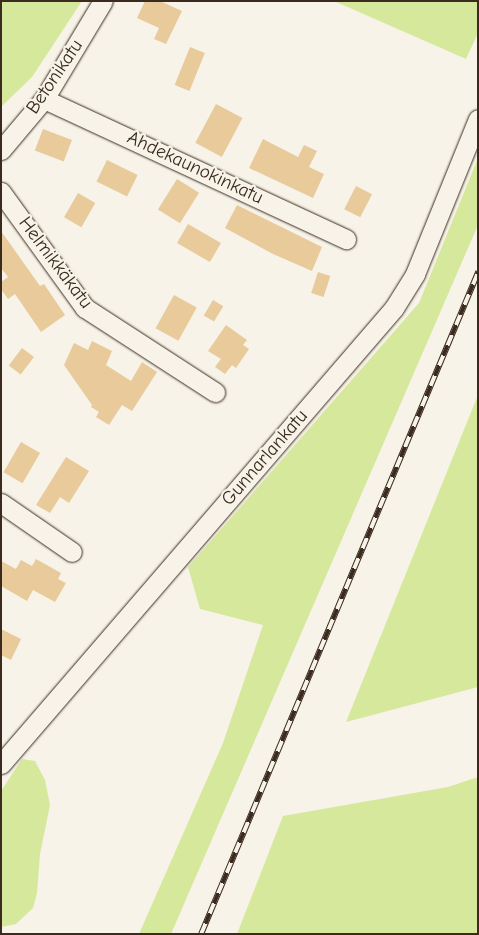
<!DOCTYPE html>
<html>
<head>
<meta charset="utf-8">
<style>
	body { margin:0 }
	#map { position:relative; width:479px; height:935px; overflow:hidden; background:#f7f3e8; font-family:"Comic Neue",sans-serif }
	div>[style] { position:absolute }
	.green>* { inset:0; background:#d6e89c }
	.building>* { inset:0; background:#e8ca9b; transform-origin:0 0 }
	.roads { filter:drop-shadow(0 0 1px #3b2a1e) drop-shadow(0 0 1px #3b2a1e) }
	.minor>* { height:19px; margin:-9.5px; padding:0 9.5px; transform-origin:9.5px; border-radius:9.5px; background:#f7f3e8 }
	.rail>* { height:5.5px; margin-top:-2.75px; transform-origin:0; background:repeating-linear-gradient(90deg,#f7f3e8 0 11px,#3b2a1e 0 22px); box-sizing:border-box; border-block:1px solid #3b2a1e }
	span { translate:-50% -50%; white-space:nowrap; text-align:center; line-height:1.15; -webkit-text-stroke:4.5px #f7f3e8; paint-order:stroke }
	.street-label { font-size:19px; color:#3b2a1e }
	.frame { position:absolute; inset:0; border:2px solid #3b2a1e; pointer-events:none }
</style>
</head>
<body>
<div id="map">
	<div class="green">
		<i style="clip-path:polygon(1px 1px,82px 1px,32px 77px,1px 107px)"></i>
		<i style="clip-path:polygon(334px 1px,478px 1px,478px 33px,466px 59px)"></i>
		<i style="clip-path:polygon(478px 158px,478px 225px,171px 934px,139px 934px,223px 743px,263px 625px,200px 609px,188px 567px,419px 303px)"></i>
		<i style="clip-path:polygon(478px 395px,478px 687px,346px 722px)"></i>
		<i style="clip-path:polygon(22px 759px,35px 761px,45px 780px,50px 805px,40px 854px,37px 893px,33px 908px,16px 924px,1px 927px,1px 791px)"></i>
		<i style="clip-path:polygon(478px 777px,478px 934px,237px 934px,283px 816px,448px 787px)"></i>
	</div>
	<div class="building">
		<i style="clip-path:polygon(145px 1px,160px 1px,182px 11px,166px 44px,154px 39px,159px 28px,137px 18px)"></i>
		<i style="left:190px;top:47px;width:16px;height:41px;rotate:22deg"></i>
		<i style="left:216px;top:104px;width:30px;height:44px;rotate:28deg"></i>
		<i style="left:43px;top:129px;width:31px;height:23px;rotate:21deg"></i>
		<i style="clip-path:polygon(263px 139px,298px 157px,304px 145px,317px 151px,309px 167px,324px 174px,313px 198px,249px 168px)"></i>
		<i style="left:107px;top:160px;width:34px;height:24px;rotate:26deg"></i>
		<i style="left:177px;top:179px;width:26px;height:36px;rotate:32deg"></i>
		<i style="left:356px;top:186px;width:18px;height:26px;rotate:27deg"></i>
		<i style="left:78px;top:193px;width:20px;height:28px;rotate:30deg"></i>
		<i style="clip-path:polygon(237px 205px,322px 247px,312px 271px,273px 254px,225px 228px)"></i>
		<i style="left:188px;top:224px;width:38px;height:22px;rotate:30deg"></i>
		<i style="clip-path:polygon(1px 231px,40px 286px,44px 284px,65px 315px,41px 332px,15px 294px,8px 299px,1px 289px,1px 282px,8px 277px,1px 268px)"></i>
		<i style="left:318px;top:272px;width:13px;height:22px;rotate:18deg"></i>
		<i style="left:174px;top:295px;width:26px;height:38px;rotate:29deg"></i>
		<i style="left:213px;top:300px;width:12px;height:18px;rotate:31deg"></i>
		<i style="clip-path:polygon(226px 325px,247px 340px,243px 345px,249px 349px,236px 368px,232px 365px,225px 374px,215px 367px,221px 359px,208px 351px)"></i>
		<i style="clip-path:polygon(92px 341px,112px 351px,106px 365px,131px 381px,142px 362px,157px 372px,132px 411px,122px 405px,109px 425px,96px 417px,99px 412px,91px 407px,92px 405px,64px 365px,74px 343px,88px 350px)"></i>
		<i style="left:22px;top:348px;width:15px;height:22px;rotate:37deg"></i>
		<i style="left:21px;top:442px;width:22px;height:35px;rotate:30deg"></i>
		<i style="clip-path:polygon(66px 457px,89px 471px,69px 503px,60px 497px,50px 513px,36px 505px)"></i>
		<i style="clip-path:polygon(36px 559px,61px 573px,58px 579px,66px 583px,55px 602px,33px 590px,27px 601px,1px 586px,1px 561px,16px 569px,21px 560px,32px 566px)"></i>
		<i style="clip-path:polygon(1px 629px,21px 639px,11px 660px,1px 655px)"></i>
	</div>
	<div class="roads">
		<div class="minor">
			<i style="left:44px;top:99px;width:333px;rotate:24.9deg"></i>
			<i style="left:1px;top:150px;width:67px;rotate:-49.9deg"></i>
			<i style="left:44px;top:99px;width:114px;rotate:-59deg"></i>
			<i style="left:1px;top:192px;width:143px;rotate:54.1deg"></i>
			<i style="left:85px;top:308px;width:155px;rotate:32.9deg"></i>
			<i style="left:1px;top:503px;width:86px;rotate:34.6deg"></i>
			<i style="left:1px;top:764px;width:602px;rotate:-49.24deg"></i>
			<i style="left:394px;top:308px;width:40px;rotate:-58deg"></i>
			<i style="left:415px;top:274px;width:167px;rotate:-67.9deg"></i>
		</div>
	</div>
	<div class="rail">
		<i style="left:201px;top:934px;width:718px;rotate:-67.29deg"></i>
	</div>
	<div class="street-label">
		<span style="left:55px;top:77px;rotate:-56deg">Betonikatu</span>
		<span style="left:195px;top:168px;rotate:25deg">Ahdekaunokinkatu</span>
		<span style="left:55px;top:263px;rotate:53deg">Helmikkäkatu</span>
		<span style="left:265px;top:458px;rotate:-49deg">Gunnarlankatu</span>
	</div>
	<div class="frame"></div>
</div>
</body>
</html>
